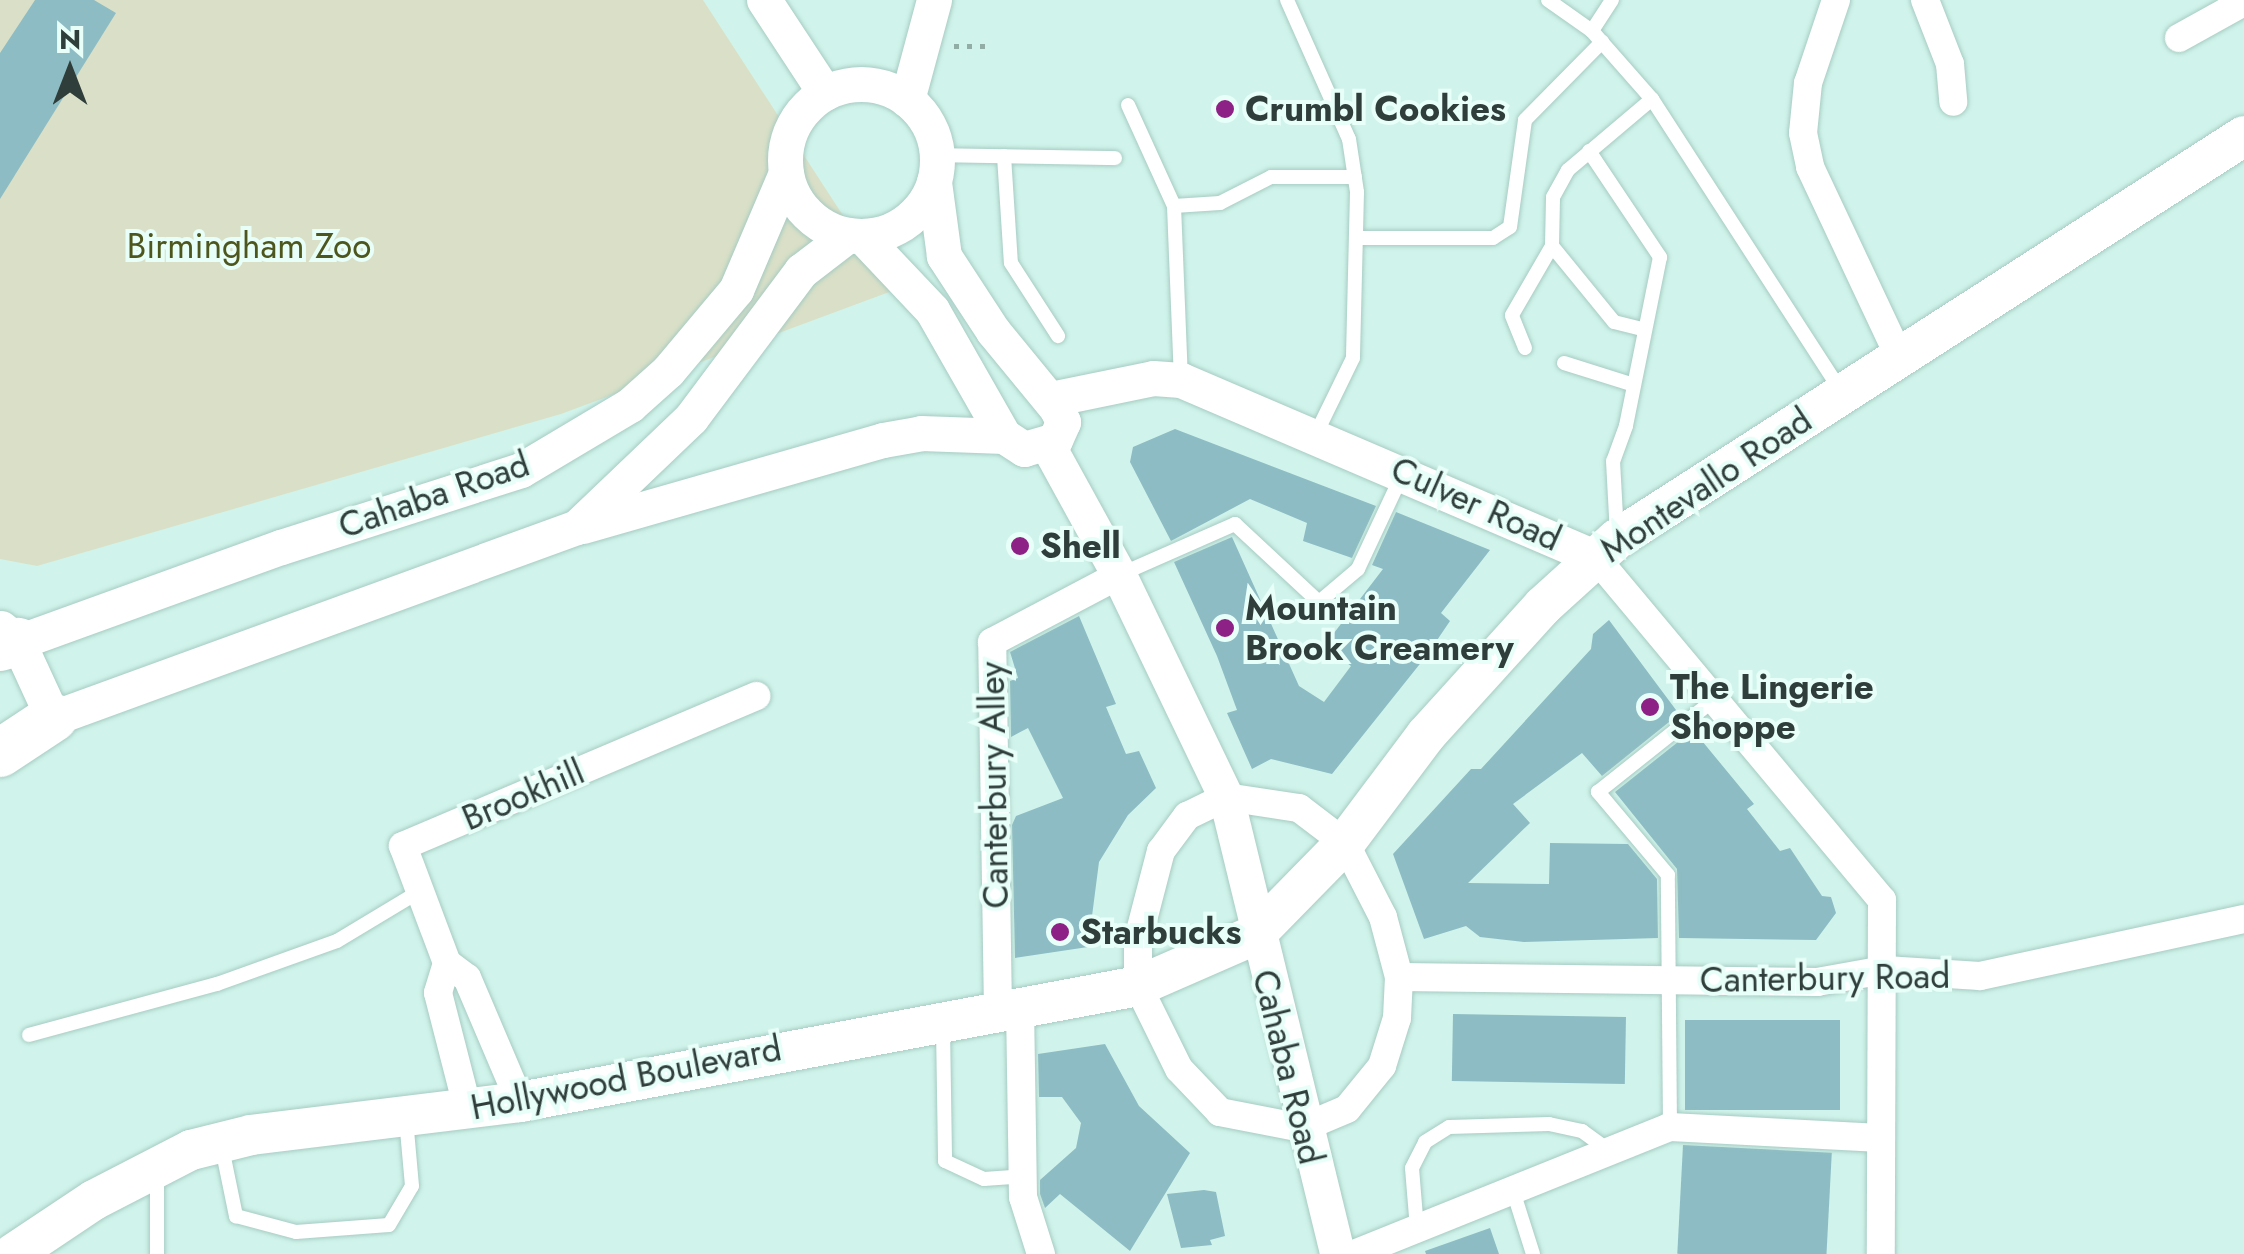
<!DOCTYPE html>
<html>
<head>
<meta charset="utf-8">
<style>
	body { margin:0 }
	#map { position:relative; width:2244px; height:1254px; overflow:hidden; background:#d0f4eb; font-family:Jost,sans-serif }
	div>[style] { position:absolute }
	.green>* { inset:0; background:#dae0c7 }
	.building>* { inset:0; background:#8dbcc4; transform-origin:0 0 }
	.path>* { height:5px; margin-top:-2.5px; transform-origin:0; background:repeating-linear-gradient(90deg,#92ada6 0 5px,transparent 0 13px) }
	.roads { filter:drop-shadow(0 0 2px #a7cbc2) drop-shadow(0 0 2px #a7cbc2) }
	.service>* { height:14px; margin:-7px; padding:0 7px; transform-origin:7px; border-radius:7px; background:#fff }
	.minor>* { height:28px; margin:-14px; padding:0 14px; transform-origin:14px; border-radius:14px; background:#fff }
	.tertiary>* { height:35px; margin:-17.5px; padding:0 17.5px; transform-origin:17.5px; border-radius:17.5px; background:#fff }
	.tertiary>.ring { margin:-17.5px; padding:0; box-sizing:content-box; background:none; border:35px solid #fff; border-radius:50% }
	.secondary>* { height:40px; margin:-20px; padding:0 20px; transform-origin:20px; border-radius:20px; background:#fff }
	.trunk>* { height:48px; margin:-24px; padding:0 24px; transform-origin:24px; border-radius:24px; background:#fff }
	.dots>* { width:28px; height:28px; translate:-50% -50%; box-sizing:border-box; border:5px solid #e8fef9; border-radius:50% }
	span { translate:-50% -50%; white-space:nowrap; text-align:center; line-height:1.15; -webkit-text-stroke:8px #e8fef9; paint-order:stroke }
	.poi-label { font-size:35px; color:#2f3e3a; font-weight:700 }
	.left { translate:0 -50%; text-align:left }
	.park-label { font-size:35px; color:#4d571d }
	.street-label { font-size:35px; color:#2f3e3a }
	.north { position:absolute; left:20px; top:20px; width:100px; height:100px; -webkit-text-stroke:8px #e8fef9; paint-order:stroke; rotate:0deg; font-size:28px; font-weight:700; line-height:40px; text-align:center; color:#2f3e3a }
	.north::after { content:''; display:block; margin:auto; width:35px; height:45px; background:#2f3e3a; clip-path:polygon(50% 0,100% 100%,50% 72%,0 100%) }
</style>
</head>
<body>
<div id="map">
	<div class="green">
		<i style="clip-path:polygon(0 0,703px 0,892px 291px,561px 414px,37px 566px,0 559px)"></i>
	</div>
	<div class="building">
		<i style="clip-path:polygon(35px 0,94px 0,116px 13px,0 199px,0 53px)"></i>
		<i style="clip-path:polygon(1175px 429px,1376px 506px,1352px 558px,1303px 541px,1307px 523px,1250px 499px,1171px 541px,1130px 462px,1133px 447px)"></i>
		<i style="clip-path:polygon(1396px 512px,1490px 550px,1441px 613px,1450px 621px,1427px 655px,1332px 774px,1271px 759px,1252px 769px,1227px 713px,1237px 710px,1217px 656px,1174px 562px,1232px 537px,1299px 686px,1324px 702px,1351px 666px,1324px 646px,1383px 569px,1372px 565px)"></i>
		<i style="clip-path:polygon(1079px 616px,1116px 704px,1106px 707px,1126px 754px,1139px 751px,1156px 788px,1128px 815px,1099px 862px,1088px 947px,1015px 958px,1012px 825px,1016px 816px,1063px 798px,1028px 728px,1011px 737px,1010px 681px,1018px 678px,1010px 652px)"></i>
		<i style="clip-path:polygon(1609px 620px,1679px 714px,1602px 776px,1582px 753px,1513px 804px,1530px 823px,1468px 883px,1549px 884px,1550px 843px,1628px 844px,1657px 879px,1658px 938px,1524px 942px,1480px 937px,1466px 926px,1424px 939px,1393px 854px,1471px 769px,1481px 769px,1591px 649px,1593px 634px)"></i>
		<i style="clip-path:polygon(1693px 730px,1754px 804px,1747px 809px,1780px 851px,1790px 848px,1822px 896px,1831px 897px,1836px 913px,1816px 940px,1679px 938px,1677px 869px,1615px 792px)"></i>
		<i style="left:1453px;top:1014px;width:173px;height:67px;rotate:1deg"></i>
		<i style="left:1685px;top:1020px;width:155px;height:90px"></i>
		<i style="clip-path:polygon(1105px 1044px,1139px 1106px,1190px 1153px,1130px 1251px,1060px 1194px,1045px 1208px,1040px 1194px,1040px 1180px,1076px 1148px,1081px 1123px,1062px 1097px,1039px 1097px,1038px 1054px)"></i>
		<i style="left:1683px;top:1145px;width:149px;height:109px;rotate:3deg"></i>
		<i style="clip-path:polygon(1204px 1190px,1216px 1192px,1225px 1236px,1210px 1240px,1212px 1245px,1181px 1248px,1167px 1194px)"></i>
		<i style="clip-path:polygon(1490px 1228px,1499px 1254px,1426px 1254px,1425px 1251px)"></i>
	</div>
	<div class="path">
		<i style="left:954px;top:46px;width:34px"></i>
	</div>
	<div class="roads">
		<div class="service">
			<i style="left:1287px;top:0;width:152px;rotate:66deg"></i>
			<i style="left:1349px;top:139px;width:54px;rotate:81.4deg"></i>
			<i style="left:1357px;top:192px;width:166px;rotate:91.4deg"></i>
			<i style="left:1353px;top:358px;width:85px;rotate:116deg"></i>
			<i style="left:1548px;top:0;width:54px;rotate:35.2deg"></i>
			<i style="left:1612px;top:0;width:37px;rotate:123deg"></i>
			<i style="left:1592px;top:31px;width:91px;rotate:48.6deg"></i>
			<i style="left:1652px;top:99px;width:346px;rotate:57.1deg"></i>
			<i style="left:1128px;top:105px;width:111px;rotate:65.5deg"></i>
			<i style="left:1174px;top:206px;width:173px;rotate:87.7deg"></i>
			<i style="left:1589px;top:151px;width:128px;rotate:56.2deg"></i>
			<i style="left:1660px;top:257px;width:172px;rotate:101.4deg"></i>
			<i style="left:1626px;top:426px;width:37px;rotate:110deg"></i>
			<i style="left:1613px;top:461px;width:73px;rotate:86.9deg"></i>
			<i style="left:937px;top:155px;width:178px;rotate:1deg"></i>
			<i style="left:1004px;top:156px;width:107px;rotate:86.3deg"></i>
			<i style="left:1011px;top:263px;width:87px;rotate:57.2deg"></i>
			<i style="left:1174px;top:206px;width:46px;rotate:-3.7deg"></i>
			<i style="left:1220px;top:203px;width:57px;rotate:-27deg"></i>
			<i style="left:1271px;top:177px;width:84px"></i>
			<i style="left:1357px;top:238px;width:136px"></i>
			<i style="left:1493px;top:238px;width:20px;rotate:-33deg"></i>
			<i style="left:1510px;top:227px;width:108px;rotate:-82deg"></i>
			<i style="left:1525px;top:120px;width:110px;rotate:-45.4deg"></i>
			<i style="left:1552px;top:246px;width:98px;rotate:50.8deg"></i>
			<i style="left:1614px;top:322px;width:32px;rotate:14deg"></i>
			<i style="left:1525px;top:348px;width:35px;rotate:-112deg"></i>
			<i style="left:1512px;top:315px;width:80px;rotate:-59.9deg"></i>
			<i style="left:1552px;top:246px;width:49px;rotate:-88.8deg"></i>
			<i style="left:1553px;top:197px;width:31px;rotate:-61deg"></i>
			<i style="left:1568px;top:170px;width:110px;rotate:-40.2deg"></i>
			<i style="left:1564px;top:363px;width:73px;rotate:17.4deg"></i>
			<i style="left:1119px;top:575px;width:127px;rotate:-23.7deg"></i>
			<i style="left:1235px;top:524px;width:115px;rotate:42.9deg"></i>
			<i style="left:1319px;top:602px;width:51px;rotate:-40.2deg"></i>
			<i style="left:1358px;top:569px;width:102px;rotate:-64.9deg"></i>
			<i style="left:943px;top:1028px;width:133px;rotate:89.1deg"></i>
			<i style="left:945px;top:1161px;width:43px;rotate:24.8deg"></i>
			<i style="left:984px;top:1179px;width:39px;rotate:-4deg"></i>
			<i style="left:29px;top:1035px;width:195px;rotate:-15.2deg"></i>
			<i style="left:217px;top:984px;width:127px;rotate:-19.7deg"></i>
			<i style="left:337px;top:941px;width:97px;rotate:-31.1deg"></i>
			<i style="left:1670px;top:1127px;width:252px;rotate:-90.5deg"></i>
			<i style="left:1668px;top:875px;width:109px;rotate:-130.1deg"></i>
			<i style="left:1598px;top:792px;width:149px;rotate:-38.5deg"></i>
			<i style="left:221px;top:1143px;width:75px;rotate:78.4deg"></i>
			<i style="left:236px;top:1216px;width:62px;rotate:14.9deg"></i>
			<i style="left:296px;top:1232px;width:93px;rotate:-4.3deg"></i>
			<i style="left:389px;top:1225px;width:45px;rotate:-59.5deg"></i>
			<i style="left:412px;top:1186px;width:67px;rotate:-95.1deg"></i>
			<i style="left:157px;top:1175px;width:79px;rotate:90deg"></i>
			<i style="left:1514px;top:1194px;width:63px;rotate:72.4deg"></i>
			<i style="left:1417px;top:1229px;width:61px;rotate:-94.7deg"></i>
			<i style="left:1412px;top:1168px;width:29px;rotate:-63deg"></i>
			<i style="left:1425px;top:1142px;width:28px;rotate:-32deg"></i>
			<i style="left:1449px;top:1127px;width:100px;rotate:-1.7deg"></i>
			<i style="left:1549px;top:1124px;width:34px;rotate:12deg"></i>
			<i style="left:1582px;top:1131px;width:34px;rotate:36deg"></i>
		</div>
		<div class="minor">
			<i style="left:1836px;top:0;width:88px;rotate:108.6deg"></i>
			<i style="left:1808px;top:83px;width:50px;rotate:95.7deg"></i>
			<i style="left:1803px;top:133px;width:35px;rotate:78deg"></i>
			<i style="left:1810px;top:167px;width:211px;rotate:64.8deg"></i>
			<i style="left:1925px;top:0;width:69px;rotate:68.7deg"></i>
			<i style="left:1950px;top:64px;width:38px;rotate:85deg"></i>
			<i style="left:2179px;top:38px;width:74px;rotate:-29deg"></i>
			<i style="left:1596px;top:558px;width:446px;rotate:50.1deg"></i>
			<i style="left:1882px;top:900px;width:354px;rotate:90.2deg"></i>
			<i style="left:1226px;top:797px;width:74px;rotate:8.6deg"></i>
			<i style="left:1299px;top:808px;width:58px;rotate:37.3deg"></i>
			<i style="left:1345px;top:843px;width:83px;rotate:62.8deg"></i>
			<i style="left:1383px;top:917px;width:62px;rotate:75.1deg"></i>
			<i style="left:1399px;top:977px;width:41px;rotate:92.8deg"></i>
			<i style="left:1397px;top:1018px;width:50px;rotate:107.4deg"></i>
			<i style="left:1382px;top:1066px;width:55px;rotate:129.1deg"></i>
			<i style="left:1347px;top:1109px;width:49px;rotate:157.1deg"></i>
			<i style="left:1302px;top:1128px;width:84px;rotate:-169deg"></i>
			<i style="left:1220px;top:1112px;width:59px;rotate:-133.6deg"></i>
			<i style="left:1179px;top:1069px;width:93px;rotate:-116.3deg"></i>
			<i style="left:1138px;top:986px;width:47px;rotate:-90deg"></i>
			<i style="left:1138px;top:939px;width:91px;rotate:-75.4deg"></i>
			<i style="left:1161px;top:851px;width:44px;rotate:-53.4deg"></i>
			<i style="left:1187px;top:816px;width:43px;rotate:-26deg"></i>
			<i style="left:447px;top:963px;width:31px;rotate:107deg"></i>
			<i style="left:438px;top:993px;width:121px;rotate:75.6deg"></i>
			<i style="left:1399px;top:977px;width:418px;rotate:0.7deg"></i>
			<i style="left:1817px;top:982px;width:68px;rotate:-10.2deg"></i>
			<i style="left:1884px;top:970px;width:96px;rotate:3.6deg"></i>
			<i style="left:1980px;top:976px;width:270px;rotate:-12.2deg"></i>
			<i style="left:1020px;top:1006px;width:191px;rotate:89.1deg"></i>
			<i style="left:1023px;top:1197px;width:60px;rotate:72.5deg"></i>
			<i style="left:998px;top:1011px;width:369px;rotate:-90.9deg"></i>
			<i style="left:992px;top:642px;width:144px;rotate:-27.8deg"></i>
			<i style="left:520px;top:1102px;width:135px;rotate:-113.1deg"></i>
			<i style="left:467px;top:978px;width:25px;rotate:-143deg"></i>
			<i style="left:447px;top:963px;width:125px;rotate:-110.6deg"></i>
			<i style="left:403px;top:846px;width:384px;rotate:-23deg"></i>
			<i style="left:1354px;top:1254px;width:341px;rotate:-21.9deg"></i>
			<i style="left:1670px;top:1127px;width:211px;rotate:3deg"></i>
		</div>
		<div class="tertiary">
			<i style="left:764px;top:0;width:111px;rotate:56.7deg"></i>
			<i class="ring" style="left:785px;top:84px;width:117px;height:117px"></i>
			<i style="left:907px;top:100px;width:104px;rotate:-74.9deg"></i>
			<i style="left:862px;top:236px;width:102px;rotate:46.6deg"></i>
			<i style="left:932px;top:310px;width:145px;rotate:60.3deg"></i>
			<i style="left:1004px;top:436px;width:24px;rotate:33deg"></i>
			<i style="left:1024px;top:449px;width:32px;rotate:-16deg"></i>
			<i style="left:1055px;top:440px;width:20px;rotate:-66deg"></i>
			<i style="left:1063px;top:422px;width:14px;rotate:-115deg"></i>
			<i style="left:1057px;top:409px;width:101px;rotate:-129.4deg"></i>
			<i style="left:993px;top:331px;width:90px;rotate:-123.2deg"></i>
			<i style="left:944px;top:256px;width:75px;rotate:-97.7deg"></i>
			<i style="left:1051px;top:399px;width:104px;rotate:-11.6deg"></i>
			<i style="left:1153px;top:378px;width:28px;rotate:4deg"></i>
			<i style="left:1181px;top:380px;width:452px;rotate:23.2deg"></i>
			<i style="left:1047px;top:444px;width:149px;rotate:61.2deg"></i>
			<i style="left:1119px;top:575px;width:246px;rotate:64.3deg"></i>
			<i style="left:1226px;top:797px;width:470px;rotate:76.3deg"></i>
			<i style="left:583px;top:526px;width:312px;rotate:-16deg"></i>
			<i style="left:883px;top:440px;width:39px;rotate:-10deg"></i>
			<i style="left:921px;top:433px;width:83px;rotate:2.1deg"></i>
			<i style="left:1px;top:628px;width:22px;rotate:39deg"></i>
			<i style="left:18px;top:642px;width:84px;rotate:65.3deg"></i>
			<i style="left:53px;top:718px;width:558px;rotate:-20.03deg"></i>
			<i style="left:577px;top:527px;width:158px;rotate:-43.7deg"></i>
			<i style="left:691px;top:418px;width:184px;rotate:-53.2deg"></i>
			<i style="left:801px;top:271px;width:59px;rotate:-37.5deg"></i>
			<i style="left:18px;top:642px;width:280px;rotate:-19.9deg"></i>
			<i style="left:281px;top:547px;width:252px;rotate:-17.8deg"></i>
			<i style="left:521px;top:470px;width:127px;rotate:-30.8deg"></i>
			<i style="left:630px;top:405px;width:51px;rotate:-41.8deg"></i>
			<i style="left:668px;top:371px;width:106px;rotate:-50deg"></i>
			<i style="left:736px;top:290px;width:127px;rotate:-66.9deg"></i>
		</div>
		<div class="secondary">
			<i style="left:13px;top:1254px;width:97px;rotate:-33.7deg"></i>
			<i style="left:94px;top:1200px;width:109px;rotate:-27.3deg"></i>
			<i style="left:191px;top:1150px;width:62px;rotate:-14deg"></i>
			<i style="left:251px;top:1135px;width:271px;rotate:-7deg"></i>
			<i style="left:520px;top:1102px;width:629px;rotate:-10.63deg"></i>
			<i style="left:1138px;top:986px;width:128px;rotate:-23.6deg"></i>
			<i style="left:1255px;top:935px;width:129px;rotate:-45.6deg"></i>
			<i style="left:1345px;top:843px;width:135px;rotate:-53.1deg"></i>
			<i style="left:1426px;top:735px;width:174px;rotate:-47.8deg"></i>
			<i style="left:1543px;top:606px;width:100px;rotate:-42.2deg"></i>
			<i style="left:1617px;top:539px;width:745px;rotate:-32.73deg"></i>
		</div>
		<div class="trunk">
			<i style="left:0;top:647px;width:19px;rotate:-16deg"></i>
			<i style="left:0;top:753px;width:64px;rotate:-33.4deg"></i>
		</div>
	</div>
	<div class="dots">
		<i style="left:1225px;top:109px;background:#8d2185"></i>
		<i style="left:1020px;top:546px;background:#8d2185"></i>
		<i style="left:1225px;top:628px;background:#8d2185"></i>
		<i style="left:1650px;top:707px;background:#8d2185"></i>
		<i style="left:1060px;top:932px;background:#8d2185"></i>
	</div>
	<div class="poi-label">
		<span class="left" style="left:1245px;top:109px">Crumbl Cookies</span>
		<span class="left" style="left:1040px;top:546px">Shell</span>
		<span class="left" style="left:1245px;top:628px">Mountain<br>Brook Creamery</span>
		<span class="left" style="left:1670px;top:707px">The Lingerie<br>Shoppe</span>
		<span class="left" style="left:1080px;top:932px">Starbucks</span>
	</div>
	<div class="park-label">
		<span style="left:249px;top:246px">Birmingham Zoo</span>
	</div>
	<div class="street-label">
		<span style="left:1706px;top:485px;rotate:-34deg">Montevallo Road</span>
		<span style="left:434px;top:495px;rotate:-19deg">Cahaba Road</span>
		<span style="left:1476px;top:504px;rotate:24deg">Culver Road</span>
		<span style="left:994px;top:785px;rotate:-91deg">Canterbury Alley</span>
		<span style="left:523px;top:795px;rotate:-23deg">Brookhill</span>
		<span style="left:1825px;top:978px;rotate:-1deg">Canterbury Road</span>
		<span style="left:1288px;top:1067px;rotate:76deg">Cahaba Road</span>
		<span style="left:626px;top:1078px;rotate:-11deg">Hollywood Boulevard</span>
	</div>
	<div class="north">N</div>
</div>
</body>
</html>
